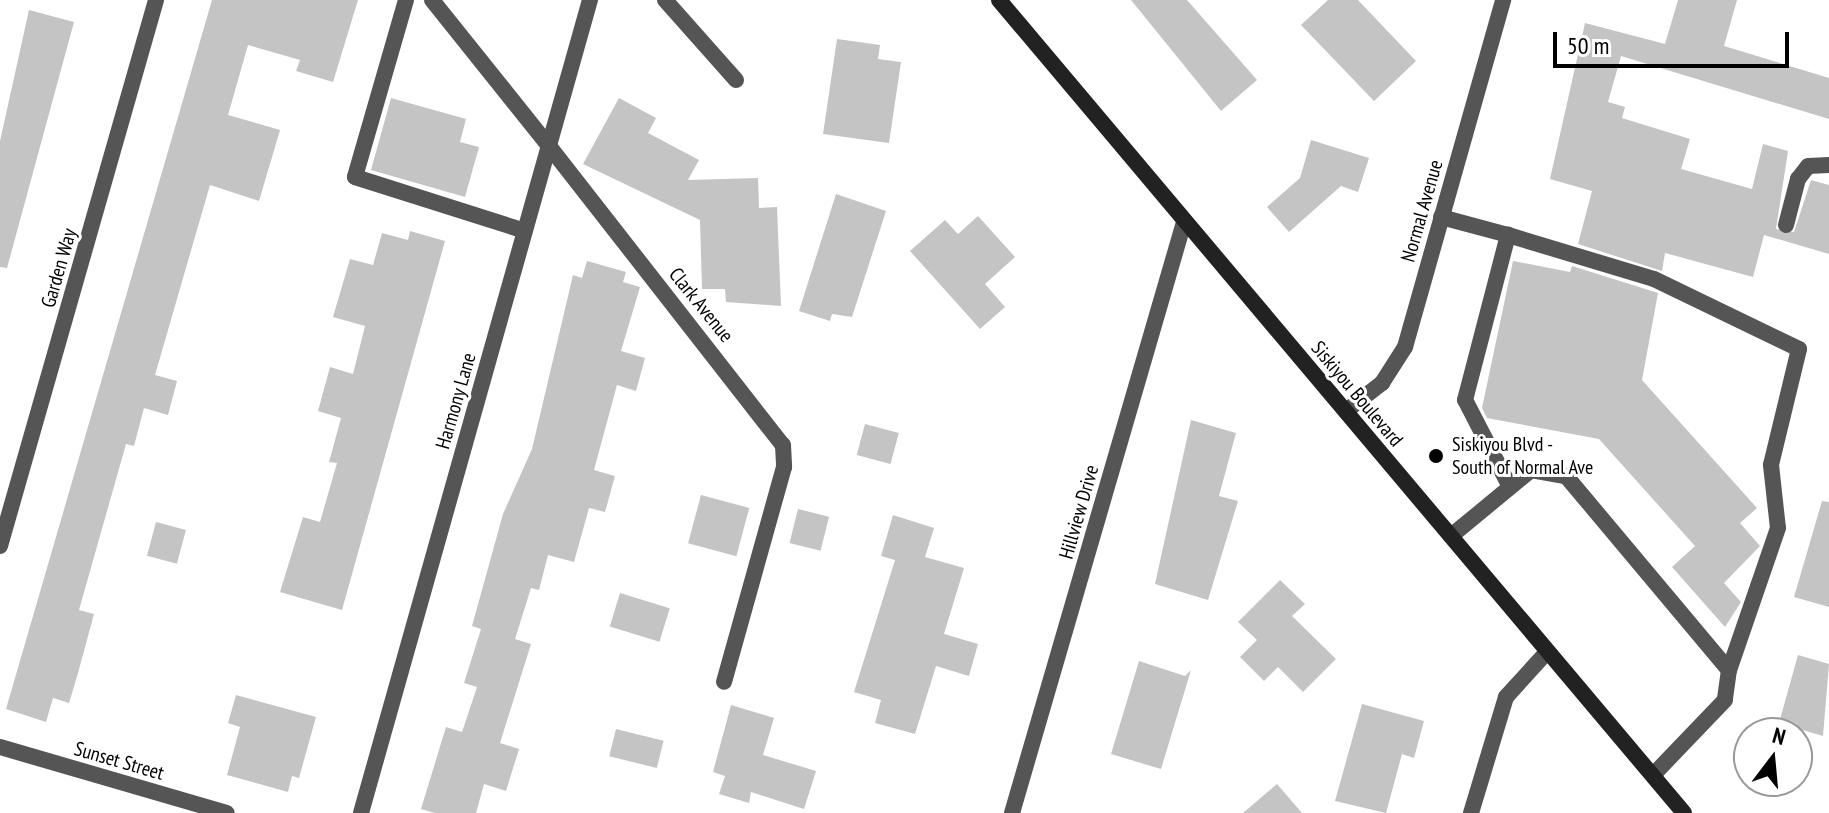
<!DOCTYPE html>
<html>
<head>
<meta charset="utf-8">
<style>
	body { margin:0 }
	#map { position:relative; width:1829px; height:813px; overflow:hidden; background:#fff; font-family:"PT Sans Narrow",sans-serif }
	div>[style] { position:absolute }
	.building>* { inset:0; background:#c4c4c4; transform-origin:0 0 }
	.lane>* { height:16px; margin:-8px; padding:0 8px; transform-origin:8px; border-radius:8px; background:#555 }
	.street>* { height:16px; margin:-8px; padding:0 8px; transform-origin:8px; border-radius:8px; background:#555 }
	.secondary>* { height:16px; margin:-8px; padding:0 8px; transform-origin:8px; border-radius:8px; background:#222 }
	.dots>* { width:22px; height:22px; translate:-50% -50%; box-sizing:border-box; border:4px solid #fff; border-radius:50% }
	span { translate:-50% -50%; white-space:nowrap; text-align:center; line-height:1.15; -webkit-text-stroke:6px #fff; paint-order:stroke }
	.street-label { font-size:20px; color:#000 }
	.poi-label { font-size:20px; color:#000 }
	.left { translate:0 -50%; text-align:left }
	.north { position:absolute; left:1733px; top:717px; width:80px; height:80px; box-sizing:border-box; background:#fff; border:2px solid #999; border-radius:50%; rotate:16deg; font-size:22px; font-weight:700; line-height:32px; text-align:center; color:#000 }
	.north::after { content:''; display:block; margin:auto; width:28px; height:36px; background:#000; clip-path:polygon(50% 0,100% 100%,50% 72%,0 100%) }
	.scale { position:absolute; left:1553px; top:32px; width:236px; height:36px; box-sizing:border-box; border:4px solid #000; border-top:0; padding-left:10px; font-size:24px; line-height:28px; white-space:nowrap; color:#000; -webkit-text-stroke:6px #fff; paint-order:stroke }
</style>
</head>
<body>
<div id="map">
	<div class="building">
		<i style="clip-path:polygon(212px 0,358px 0,333px 82px,296px 71px,300px 60px,248px 45px,228px 115px,280px 130px,259px 201px,210px 185px,155px 375px,177px 381px,168px 415px,144px 408px,134px 446px,126px 444px,79px 610px,94px 614px,78px 673px,69px 703px,53px 698px,46px 722px,6px 709px)"></i>
		<i style="clip-path:polygon(1131px 0,1187px 0,1257px 80px,1221px 111px)"></i>
		<i style="clip-path:polygon(1328px 0,1358px 0,1416px 61px,1374px 101px,1301px 25px)"></i>
		<i style="clip-path:polygon(1678px 0,1737px 0,1724px 46px,1829px 78px,1829px 119px,1621px 56px,1608px 102px,1625px 107px,1622px 118px,1690px 139px,1681px 169px,1752px 189px,1763px 144px,1788px 151px,1776px 229px,1794px 232px,1811px 180px,1829px 185px,1829px 254px,1764px 235px,1753px 277px,1665px 253px,1662px 271px,1578px 244px,1592px 191px,1550px 179px,1585px 23px,1665px 44px)"></i>
		<i style="clip-path:polygon(29px 10px,74px 22px,7px 268px,0 267px,0 141px)"></i>
		<i style="clip-path:polygon(837px 39px,880px 45px,878px 59px,901px 62px,889px 143px,823px 134px)"></i>
		<i style="clip-path:polygon(391px 98px,466px 119px,460px 142px,479px 147px,465px 197px,371px 170px)"></i>
		<i style="clip-path:polygon(619px 98px,656px 118px,648px 133px,699px 160px,688px 180px,758px 178px,759px 208px,777px 207px,781px 306px,726px 302px,725px 289px,702px 289px,700px 220px,583px 164px)"></i>
		<i style="clip-path:polygon(1311px 140px,1369px 158px,1358px 192px,1341px 186px,1289px 232px,1267px 207px,1300px 178px)"></i>
		<i style="clip-path:polygon(836px 194px,886px 211px,852px 317px,832px 314px,830px 321px,799px 311px)"></i>
		<i style="clip-path:polygon(978px 216px,1015px 257px,985px 284px,1005px 307px,980px 329px,910px 251px,945px 220px,958px 234px)"></i>
		<i style="clip-path:polygon(410px 231px,445px 241px,342px 610px,280px 592px,303px 517px,320px 522px,337px 463px,329px 462px,341px 418px,318px 411px,330px 367px,353px 374px,365px 326px,333px 317px,350px 259px,373px 265px,382px 233px,408px 240px)"></i>
		<i style="clip-path:polygon(587px 261px,626px 272px,623px 282px,640px 287px,621px 351px,645px 358px,636px 391px,617px 385px,594px 470px,615px 476px,605px 512px,589px 508px,574px 562px,548px 555px,539px 590px,531px 588px,515px 639px,531px 644px,500px 743px,519px 749px,506px 791px,484px 784px,476px 813px,435px 813px,421px 809px,446px 727px,462px 732px,477px 687px,464px 683px,481px 629px,472px 626px,503px 514px,532px 449px,573px 275px,582px 278px)"></i>
		<i style="clip-path:polygon(1513px 261px,1570px 272px,1572px 266px,1658px 293px,1642px 380px,1757px 508px,1740px 523px,1760px 546px,1724px 583px,1741px 602px,1725px 627px,1672px 567px,1695px 546px,1599px 439px,1487px 418px,1482px 408px)"></i>
		<i style="clip-path:polygon(1191px 420px,1236px 433px,1219px 496px,1238px 501px,1208px 600px,1155px 584px)"></i>
		<i style="left:865px;top:424px;width:35px;height:32px;rotate:15deg"></i>
		<i style="left:701px;top:495px;width:50px;height:50px;rotate:15deg"></i>
		<i style="clip-path:polygon(1822px 501px,1829px 502px,1829px 607px,1794px 597px)"></i>
		<i style="left:798px;top:509px;width:32px;height:35px;rotate:14deg"></i>
		<i style="clip-path:polygon(893px 515px,934px 528px,925px 557px,964px 568px,944px 634px,978px 644px,969px 676px,936px 666px,915px 734px,875px 723px,881px 700px,854px 692px,895px 560px,881px 556px)"></i>
		<i style="left:156px;top:522px;width:31px;height:35px;rotate:15deg"></i>
		<i style="clip-path:polygon(1280px 580px,1305px 604px,1292px 616px,1336px 659px,1303px 692px,1278px 667px,1264px 681px,1240px 657px,1257px 640px,1238px 622px)"></i>
		<i style="left:620px;top:593px;width:52px;height:35px;rotate:17deg"></i>
		<i style="clip-path:polygon(1798px 655px,1829px 664px,1823px 736px,1779px 723px)"></i>
		<i style="clip-path:polygon(1139px 661px,1185px 676px,1191px 670px,1161px 769px,1111px 754px)"></i>
		<i style="clip-path:polygon(236px 695px,316px 717px,299px 778px,292px 776px,288px 792px,227px 775px,240px 727px,228px 723px)"></i>
		<i style="clip-path:polygon(1362px 704px,1424px 721px,1414px 758px,1402px 754px,1386px 813px,1335px 801px)"></i>
		<i style="clip-path:polygon(731px 705px,774px 718px,763px 755px,816px 771px,804px 809px,751px 792px,749px 803px,719px 794px,725px 776px,713px 772px)"></i>
		<i style="left:616px;top:729px;width:49px;height:28px;rotate:14deg"></i>
		<i style="clip-path:polygon(1277px 784px,1302px 813px,1243px 813px)"></i>
	</div>
	<div class="lane">
		<i style="left:406px;top:0;width:184px;rotate:106.1deg"></i>
		<i style="left:355px;top:177px;width:178px;rotate:17.6deg"></i>
		<i style="left:549px;top:146px;width:380px;rotate:52deg"></i>
		<i style="left:783px;top:445px;width:22px;rotate:87deg"></i>
		<i style="left:784px;top:467px;width:223px;rotate:105.6deg"></i>
		<i style="left:1441px;top:217px;width:69px;rotate:15deg"></i>
		<i style="left:1786px;top:225px;width:48px;rotate:-75.4deg"></i>
		<i style="left:1798px;top:179px;width:16px;rotate:-52deg"></i>
		<i style="left:1808px;top:166px;width:21px;rotate:-3deg"></i>
		<i style="left:1510px;top:487px;width:98px;rotate:-117.3deg"></i>
		<i style="left:1465px;top:400px;width:171px;rotate:-75.4deg"></i>
		<i style="left:1508px;top:235px;width:152px;rotate:16.8deg"></i>
		<i style="left:1654px;top:279px;width:161px;rotate:25.8deg"></i>
		<i style="left:1799px;top:349px;width:119px;rotate:103.6deg"></i>
		<i style="left:1771px;top:465px;width:63px;rotate:83.7deg"></i>
		<i style="left:1778px;top:528px;width:150px;rotate:109deg"></i>
		<i style="left:1451px;top:536px;width:104px;rotate:-39.5deg"></i>
		<i style="left:1531px;top:470px;width:36px;rotate:10deg"></i>
		<i style="left:1566px;top:476px;width:253px;rotate:50deg"></i>
		<i style="left:1729px;top:670px;width:30px;rotate:98deg"></i>
		<i style="left:1725px;top:700px;width:103px;rotate:133.8deg"></i>
	</div>
	<div class="street">
		<i style="left:432px;top:0;width:187px;rotate:51.3deg"></i>
		<i style="left:665px;top:0;width:107px;rotate:48.4deg"></i>
		<i style="left:1346px;top:411px;width:46px;rotate:-37.9deg"></i>
		<i style="left:1382px;top:383px;width:43px;rotate:-57.4deg"></i>
		<i style="left:1405px;top:347px;width:361px;rotate:-74.2deg"></i>
		<i style="left:0;top:546px;width:568px;rotate:-74.05deg"></i>
		<i style="left:0;top:747px;width:236px;rotate:16.2deg"></i>
		<i style="left:361px;top:813px;width:845px;rotate:-74.27deg"></i>
		<i style="left:1012px;top:813px;width:616px;rotate:-73.77deg"></i>
		<i style="left:1471px;top:813px;width:121px;rotate:-73.2deg"></i>
		<i style="left:1506px;top:697px;width:61px;rotate:-47.7deg"></i>
	</div>
	<div class="secondary">
		<i style="left:999px;top:0;width:1063px;rotate:49.88deg"></i>
	</div>
	<div class="dots">
		<i style="left:1436px;top:456px;background:#000"></i>
	</div>
	<div class="street-label">
		<span style="left:1422px;top:211px;rotate:-74deg">Normal Avenue</span>
		<span style="left:59px;top:268px;rotate:-74deg">Garden Way</span>
		<span style="left:701px;top:305px;rotate:51deg">Clark Avenue</span>
		<span style="left:1357px;top:394px;rotate:50deg">Siskiyou Boulevard</span>
		<span style="left:456px;top:401px;rotate:-74deg">Harmony Lane</span>
		<span style="left:1079px;top:512px;rotate:-74deg">Hillview Drive</span>
		<span style="left:119px;top:761px;rotate:16deg">Sunset Street</span>
	</div>
	<div class="poi-label">
		<span class="left" style="left:1452px;top:456px">Siskiyou Blvd -<br>South of Normal Ave</span>
	</div>
	<div class="north">N</div>
	<div class="scale">50 m</div>
</div>
</body>
</html>
